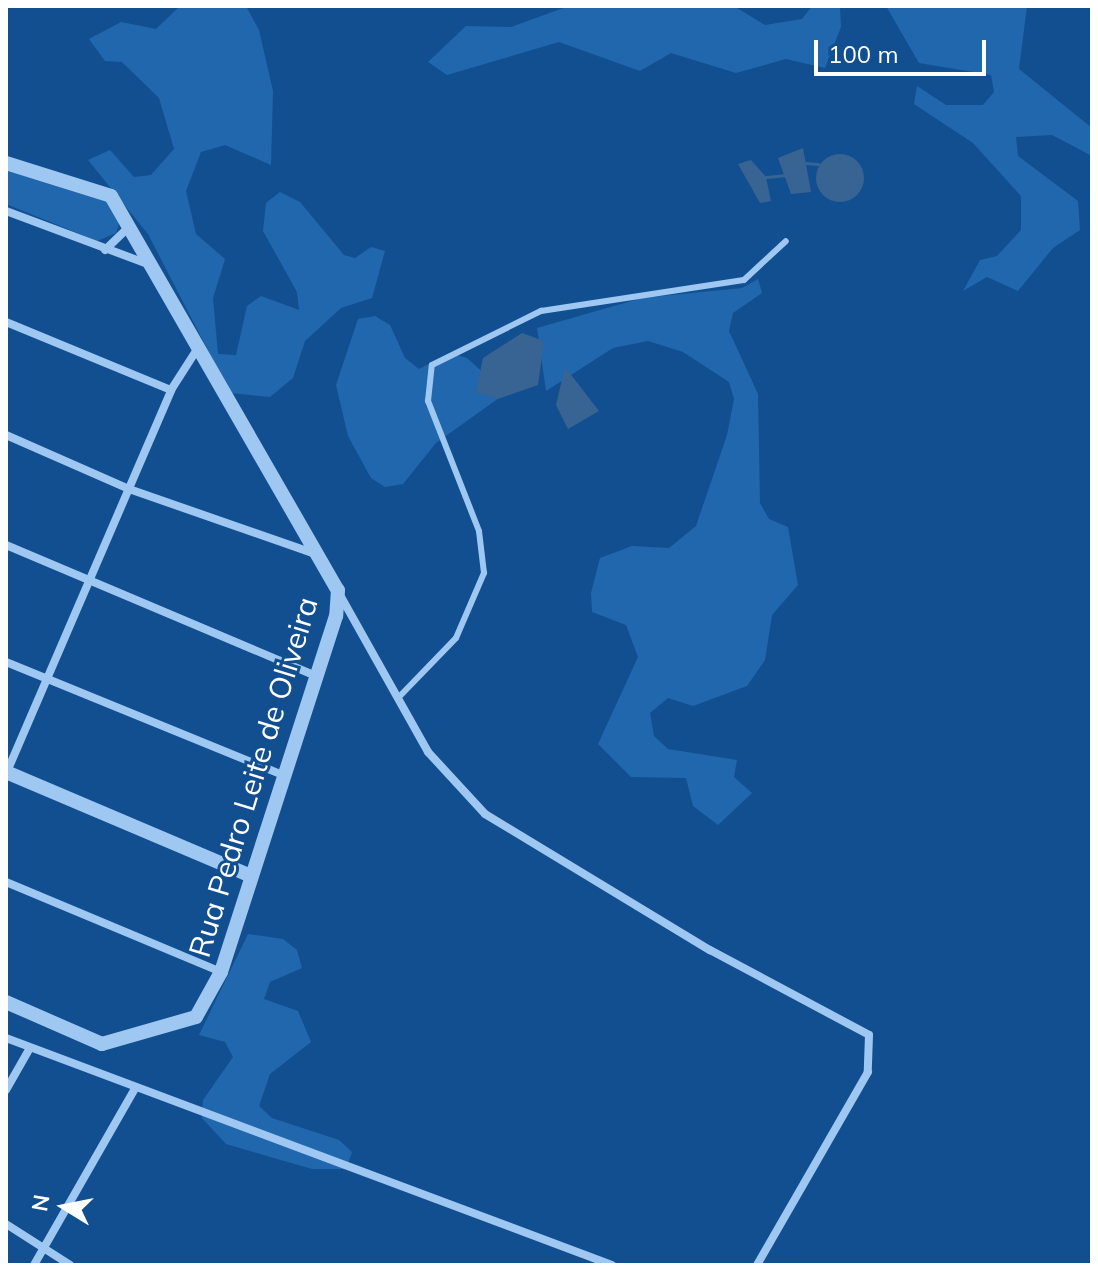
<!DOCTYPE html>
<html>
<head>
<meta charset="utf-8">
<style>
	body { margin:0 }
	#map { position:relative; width:1098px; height:1271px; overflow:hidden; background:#124f90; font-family:Mulish,sans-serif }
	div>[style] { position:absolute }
	.green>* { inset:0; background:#2167ae }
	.water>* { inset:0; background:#386494 }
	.round { border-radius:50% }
	.stream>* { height:3px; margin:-1.5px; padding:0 1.5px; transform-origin:1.5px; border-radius:1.5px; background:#386494 }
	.service>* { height:6px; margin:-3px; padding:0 3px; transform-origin:3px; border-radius:3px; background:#9ec8f2 }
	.minor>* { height:8px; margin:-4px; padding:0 4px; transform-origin:4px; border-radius:4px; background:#9ec8f2 }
	.tertiary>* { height:14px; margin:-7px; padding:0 7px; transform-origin:7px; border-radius:7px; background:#9ec8f2 }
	span { translate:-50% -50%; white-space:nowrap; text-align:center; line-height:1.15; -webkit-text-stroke:6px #124f90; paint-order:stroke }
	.street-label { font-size:30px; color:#fff }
	.frame { position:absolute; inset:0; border:8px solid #fff; pointer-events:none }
	.north { position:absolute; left:24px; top:1167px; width:80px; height:80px; -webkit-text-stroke:6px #124f90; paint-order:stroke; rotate:280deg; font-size:22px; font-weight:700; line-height:32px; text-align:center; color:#fff }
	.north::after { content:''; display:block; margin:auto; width:28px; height:36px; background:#fff; clip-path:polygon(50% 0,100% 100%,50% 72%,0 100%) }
	.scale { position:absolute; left:814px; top:40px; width:172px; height:36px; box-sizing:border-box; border:4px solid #fff; border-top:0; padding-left:10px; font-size:24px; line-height:28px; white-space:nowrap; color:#fff; -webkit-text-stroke:6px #124f90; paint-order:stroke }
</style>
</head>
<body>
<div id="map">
	<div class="green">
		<i style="clip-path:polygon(180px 6px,246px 6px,259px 30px,273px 91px,271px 165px,225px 145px,201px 152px,186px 191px,196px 234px,225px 259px,213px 298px,218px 354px,236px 355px,247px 306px,261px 296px,299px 310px,297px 292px,263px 231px,266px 203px,280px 192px,300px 202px,344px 255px,355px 258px,371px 247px,385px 251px,372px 298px,341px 308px,305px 341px,293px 378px,270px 397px,230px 393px,148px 234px,88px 160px,110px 150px,134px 177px,151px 175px,174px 149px,159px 98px,122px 62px,105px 61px,89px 39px,121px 22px,156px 29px)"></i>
		<i style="clip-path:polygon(569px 6px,734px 6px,765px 25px,802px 19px,812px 6px,840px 6px,841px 27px,825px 68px,786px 59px,736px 73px,671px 53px,640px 71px,559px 42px,447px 75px,428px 62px,466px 26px,511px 27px)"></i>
		<i style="clip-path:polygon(886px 6px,1027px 6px,1019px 69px,1092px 128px,1092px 156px,1052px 135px,1016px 137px,1018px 156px,1078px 201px,1080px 230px,1053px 248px,1018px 291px,987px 277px,963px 291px,980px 260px,997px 256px,1021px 230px,1021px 196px,973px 143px,914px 104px,917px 86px,946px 105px,983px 105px,994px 92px,991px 75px,919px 63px)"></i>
		<i style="clip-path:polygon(6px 167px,109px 199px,120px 221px,116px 233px,97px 241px,6px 204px)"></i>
		<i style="clip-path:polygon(758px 279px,762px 293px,733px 313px,729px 331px,758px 394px,760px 503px,769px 519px,788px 527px,798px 585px,772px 615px,765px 660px,747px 686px,693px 706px,668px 698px,650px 713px,654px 736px,668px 749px,737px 760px,734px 777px,752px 793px,718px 825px,693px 806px,686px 778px,631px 777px,598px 744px,638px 657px,626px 625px,592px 612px,591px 593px,600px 558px,632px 546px,669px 548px,696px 526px,727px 435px,734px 399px,729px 382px,683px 352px,648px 341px,613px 348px,546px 391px,537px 328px,642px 298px,742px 288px)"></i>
		<i style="clip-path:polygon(375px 316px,390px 325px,405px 358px,419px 369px,450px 353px,467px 358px,506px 393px,436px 443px,403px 484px,385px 487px,371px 478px,348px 436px,336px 385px,358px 319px)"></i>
		<i style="clip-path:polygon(248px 934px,283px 939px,297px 950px,302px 968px,270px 982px,264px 999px,298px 1011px,311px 1042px,270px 1074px,259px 1106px,272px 1118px,339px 1140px,352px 1152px,346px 1169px,312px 1169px,226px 1144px,202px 1118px,203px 1100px,233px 1057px,225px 1042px,199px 1035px)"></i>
	</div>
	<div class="water">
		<i style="clip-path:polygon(803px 148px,811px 192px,791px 194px,778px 158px)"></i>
		<i class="round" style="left:816px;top:154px;width:48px;height:48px"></i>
		<i style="clip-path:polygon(751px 160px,766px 177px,771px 201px,760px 203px,738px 164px)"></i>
		<i style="clip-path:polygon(522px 333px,544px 341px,538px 385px,498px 399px,476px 392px,483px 358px)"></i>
		<i style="clip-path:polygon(565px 367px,599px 411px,568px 429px,556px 405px)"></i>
	</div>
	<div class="stream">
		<i style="left:805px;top:163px;width:13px;rotate:4deg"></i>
		<i style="left:766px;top:177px;width:20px;rotate:-6deg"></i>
	</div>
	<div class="service">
		<i style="left:398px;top:698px;width:83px;rotate:-46deg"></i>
		<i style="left:456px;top:638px;width:71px;rotate:-66.7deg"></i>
		<i style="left:484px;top:573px;width:42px;rotate:-96.8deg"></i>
		<i style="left:479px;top:531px;width:140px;rotate:-111.4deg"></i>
		<i style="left:428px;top:401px;width:36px;rotate:-84deg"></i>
		<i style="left:432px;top:365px;width:122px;rotate:-26.4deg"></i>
		<i style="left:541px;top:311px;width:205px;rotate:-8.7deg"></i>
		<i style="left:744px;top:280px;width:57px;rotate:-42.9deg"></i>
	</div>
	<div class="minor">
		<i style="left:6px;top:211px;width:152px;rotate:20.5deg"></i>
		<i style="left:105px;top:250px;width:33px;rotate:-44deg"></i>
		<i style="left:6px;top:322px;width:178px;rotate:22.4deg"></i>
		<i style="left:6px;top:435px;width:134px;rotate:23.7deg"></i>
		<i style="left:129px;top:489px;width:198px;rotate:19.2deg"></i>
		<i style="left:6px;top:545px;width:334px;rotate:22.9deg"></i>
		<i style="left:340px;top:595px;width:180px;rotate:60.7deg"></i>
		<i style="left:428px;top:752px;width:84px;rotate:47.4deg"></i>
		<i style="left:485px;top:814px;width:263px;rotate:31.2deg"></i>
		<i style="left:710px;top:950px;width:180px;rotate:28.1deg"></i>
		<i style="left:869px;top:1035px;width:37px;rotate:92deg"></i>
		<i style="left:868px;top:1072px;width:223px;rotate:119.9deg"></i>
		<i style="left:6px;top:662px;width:296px;rotate:22.2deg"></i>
		<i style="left:6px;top:774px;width:418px;rotate:-66.7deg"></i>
		<i style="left:171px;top:390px;width:50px;rotate:-57.3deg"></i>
		<i style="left:6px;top:882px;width:233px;rotate:22.7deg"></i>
		<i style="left:6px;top:1038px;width:647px;rotate:20.54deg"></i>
		<i style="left:6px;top:1090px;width:48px;rotate:-60.3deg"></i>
		<i style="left:6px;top:1224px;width:76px;rotate:32.6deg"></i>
		<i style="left:34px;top:1265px;width:205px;rotate:-60.2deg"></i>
	</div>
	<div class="tertiary">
		<i style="left:6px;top:163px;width:110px;rotate:17.4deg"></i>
		<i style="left:111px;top:196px;width:455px;rotate:60.1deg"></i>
		<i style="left:338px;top:590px;width:26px;rotate:94deg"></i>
		<i style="left:336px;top:616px;width:374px;rotate:107.9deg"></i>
		<i style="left:221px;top:972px;width:51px;rotate:119.1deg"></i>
		<i style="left:196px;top:1017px;width:98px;rotate:164deg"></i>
		<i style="left:102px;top:1044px;width:105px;rotate:-156.4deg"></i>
		<i style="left:6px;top:772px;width:264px;rotate:23deg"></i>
	</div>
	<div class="street-label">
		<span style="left:253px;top:777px;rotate:-73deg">Rua Pedro Leite de Oliveira</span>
	</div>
	<div class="frame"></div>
	<div class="north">N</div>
	<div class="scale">100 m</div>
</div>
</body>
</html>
